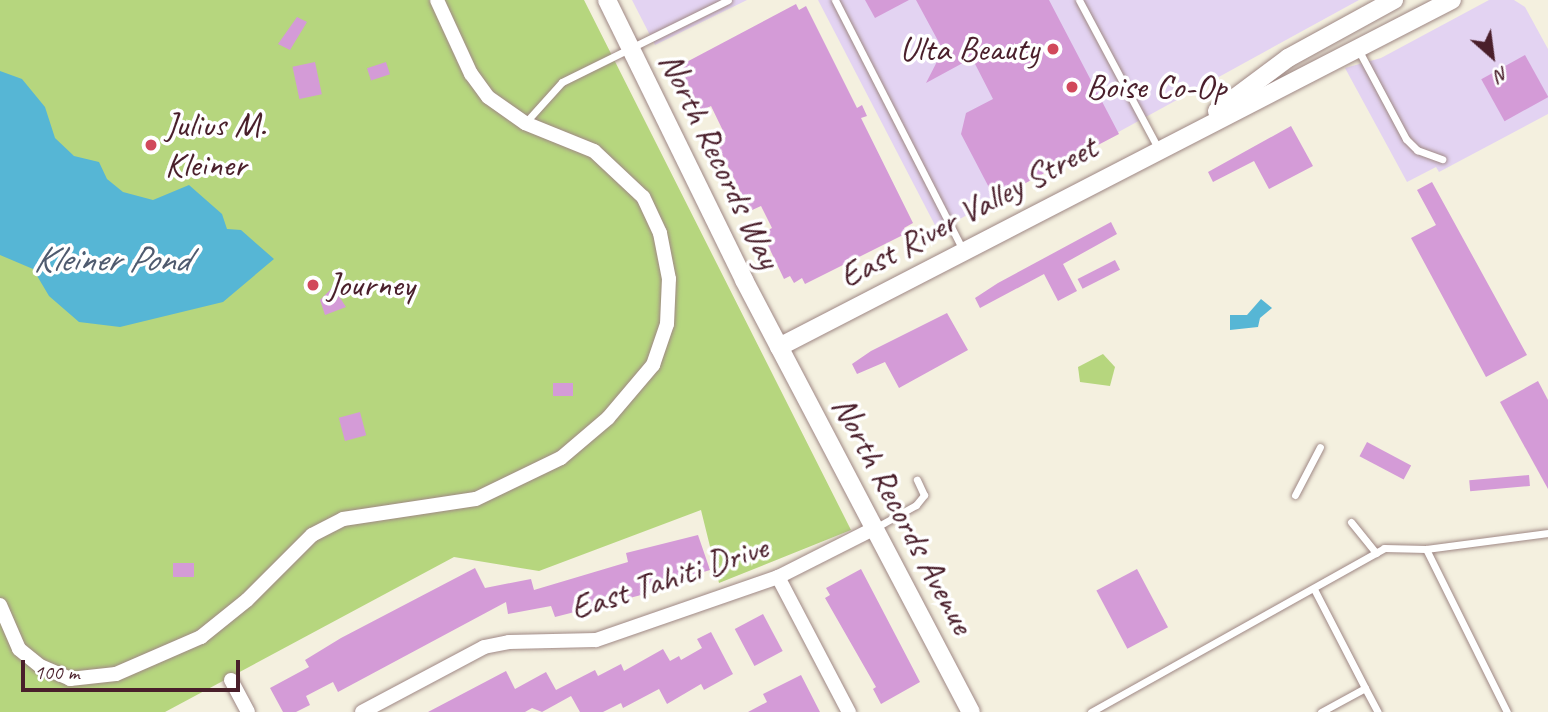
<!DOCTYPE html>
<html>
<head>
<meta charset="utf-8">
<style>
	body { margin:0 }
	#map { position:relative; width:1548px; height:712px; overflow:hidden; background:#f4f0df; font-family:Caveat,sans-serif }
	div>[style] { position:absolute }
	.built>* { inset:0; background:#e3d3f2 }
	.green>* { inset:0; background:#b6d67e }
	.water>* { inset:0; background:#56b6d5 }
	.building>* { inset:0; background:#d49bd7; transform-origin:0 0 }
	.roads { filter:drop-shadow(0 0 2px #9f8885) drop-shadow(0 0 2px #9f8885) }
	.service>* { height:7px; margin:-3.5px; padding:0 3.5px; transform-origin:3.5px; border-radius:3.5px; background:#fff }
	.minor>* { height:14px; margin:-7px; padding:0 7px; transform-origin:7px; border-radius:7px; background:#fff }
	.tertiary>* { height:18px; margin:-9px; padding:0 9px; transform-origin:9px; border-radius:9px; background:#fff }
	.dots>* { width:19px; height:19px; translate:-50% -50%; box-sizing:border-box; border:4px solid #fff; border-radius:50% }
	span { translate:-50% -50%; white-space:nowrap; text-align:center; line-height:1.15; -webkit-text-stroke:7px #fff; paint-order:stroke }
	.poi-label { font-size:35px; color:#4a1f2b }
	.right { translate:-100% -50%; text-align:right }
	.left { translate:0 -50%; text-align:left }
	.street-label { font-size:35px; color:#4a1f2b }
	.water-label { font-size:37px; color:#4f5b6f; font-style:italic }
	.north { position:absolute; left:1457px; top:21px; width:70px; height:70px; -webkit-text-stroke:5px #fff; paint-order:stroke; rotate:152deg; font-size:19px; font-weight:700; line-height:28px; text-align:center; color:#4a1f2b }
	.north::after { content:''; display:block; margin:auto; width:24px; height:32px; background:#4a1f2b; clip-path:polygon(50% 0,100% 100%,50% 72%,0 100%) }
	.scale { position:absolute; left:21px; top:660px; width:219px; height:32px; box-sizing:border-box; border:4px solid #4a1f2b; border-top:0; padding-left:9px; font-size:21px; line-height:24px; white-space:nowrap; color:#4a1f2b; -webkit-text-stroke:5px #fff; paint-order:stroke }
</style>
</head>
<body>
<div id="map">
	<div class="built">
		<i style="clip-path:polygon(632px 0,747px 0,655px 45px)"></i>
		<i style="clip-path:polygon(818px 0,1359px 0,938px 231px)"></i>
		<i style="clip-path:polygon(1489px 0,1514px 0,1525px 7px,1548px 49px,1548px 114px,1439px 172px,1436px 167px,1407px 182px,1345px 68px,1381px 58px)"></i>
	</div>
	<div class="green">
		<i style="clip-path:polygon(0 0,584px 0,851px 530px,719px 583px,701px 510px,539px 571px,454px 557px,165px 712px,0 712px)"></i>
		<i style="clip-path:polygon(1103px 354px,1115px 367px,1110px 386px,1080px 382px,1078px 367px)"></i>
	</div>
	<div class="water">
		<i style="clip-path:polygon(0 71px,22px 79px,45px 107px,55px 138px,74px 156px,99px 162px,107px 179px,123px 192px,153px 200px,189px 185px,222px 214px,227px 229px,241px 230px,274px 259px,223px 302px,120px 327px,79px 322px,49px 296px,33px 269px,0 255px)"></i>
		<i style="clip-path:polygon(1261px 299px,1272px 308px,1260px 318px,1258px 327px,1230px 330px,1230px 315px,1247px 315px)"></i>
	</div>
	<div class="building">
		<i style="clip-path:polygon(865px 0,909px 0,875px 18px)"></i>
		<i style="clip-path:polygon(916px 0,1049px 0,1119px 134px,995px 199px,961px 134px,966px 113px,993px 99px,972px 58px,926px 83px,943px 50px)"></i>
		<i style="clip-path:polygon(796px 4px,799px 10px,806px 6px,857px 108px,862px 105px,867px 116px,861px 118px,913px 223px,904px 228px,907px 233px,805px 284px,802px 278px,794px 283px,790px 276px,784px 279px,762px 233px,772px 228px,761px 206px,750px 211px,716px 142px,726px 137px,711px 106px,701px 111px,679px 66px)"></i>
		<i style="clip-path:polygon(297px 17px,307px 22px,290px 50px,278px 44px)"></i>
		<i style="left:1525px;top:55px;width:48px;height:50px;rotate:61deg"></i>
		<i style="left:315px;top:62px;width:33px;height:23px;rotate:78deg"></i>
		<i style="left:386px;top:62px;width:13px;height:20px;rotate:72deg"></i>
		<i style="clip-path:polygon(1291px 126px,1313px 166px,1269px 189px,1254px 161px,1213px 182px,1208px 172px)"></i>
		<i style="clip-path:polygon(1432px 182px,1527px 355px,1486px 377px,1411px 238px,1436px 225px,1417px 190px)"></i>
		<i style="clip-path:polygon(1111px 222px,1117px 234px,1063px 264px,1077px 291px,1058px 301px,1044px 274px,980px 308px,975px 298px,998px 283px)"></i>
		<i style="left:1115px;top:260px;width:11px;height:42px;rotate:63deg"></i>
		<i style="clip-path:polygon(333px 287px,346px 307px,325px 315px,320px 300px)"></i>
		<i style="clip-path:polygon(947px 313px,968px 350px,899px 388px,885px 362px,857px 374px,852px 364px,871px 351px)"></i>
		<i style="clip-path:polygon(1538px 381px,1548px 400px,1548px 489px,1500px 402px)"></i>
		<i style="left:553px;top:383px;width:20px;height:13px"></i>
		<i style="left:360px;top:412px;width:24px;height:22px;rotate:75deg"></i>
		<i style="left:1367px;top:442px;width:50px;height:16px;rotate:28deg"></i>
		<i style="left:1529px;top:475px;width:11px;height:60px;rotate:85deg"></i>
		<i style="clip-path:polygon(698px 535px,710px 570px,652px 588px,653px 592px,555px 617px,551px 606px,508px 614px,506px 602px,338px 692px,333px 682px,306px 696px,310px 705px,296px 712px,283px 712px,270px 688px,309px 667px,305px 660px,341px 638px,475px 568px,485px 588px,531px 579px,534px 590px,628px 562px,626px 553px)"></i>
		<i style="left:194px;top:563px;width:14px;height:21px;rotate:90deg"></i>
		<i style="clip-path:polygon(861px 569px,920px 682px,881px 704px,873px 689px,876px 687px,825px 598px,830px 595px,826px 588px)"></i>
		<i style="left:1137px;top:569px;width:66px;height:46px;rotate:62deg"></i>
		<i style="left:763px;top:614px;width:42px;height:32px;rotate:62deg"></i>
		<i style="clip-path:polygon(711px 632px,733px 674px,704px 690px,701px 684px,667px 704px,659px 689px,623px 708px,621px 703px,603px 712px,580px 712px,571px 696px,542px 712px,532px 708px,525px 712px,428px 712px,506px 671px,515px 689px,546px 672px,556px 690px,595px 670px,598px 676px,621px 664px,624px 671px,663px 649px,670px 661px,679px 656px,681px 660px,702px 648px,697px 639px)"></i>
		<i style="clip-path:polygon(801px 675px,820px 712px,748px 712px,767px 702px,763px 694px)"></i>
	</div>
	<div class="roads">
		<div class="service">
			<i style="left:835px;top:0;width:281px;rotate:62.9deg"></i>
			<i style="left:1079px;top:0;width:168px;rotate:61.9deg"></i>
			<i style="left:1359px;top:51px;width:100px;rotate:61.9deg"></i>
			<i style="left:1406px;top:139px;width:16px;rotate:45deg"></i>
			<i style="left:1417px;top:150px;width:27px;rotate:20deg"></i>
			<i style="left:525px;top:123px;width:55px;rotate:-47.9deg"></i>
			<i style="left:562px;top:82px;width:185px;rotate:-26.3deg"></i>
			<i style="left:1295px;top:495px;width:54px;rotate:-62.5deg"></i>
			<i style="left:1351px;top:522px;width:40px;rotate:51deg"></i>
			<i style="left:875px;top:528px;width:47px;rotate:-29.3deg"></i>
			<i style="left:916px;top:505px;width:13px;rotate:-51deg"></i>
			<i style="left:924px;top:495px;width:17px;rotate:-115deg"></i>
			<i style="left:1426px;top:549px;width:123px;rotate:-7.5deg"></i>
			<i style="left:1314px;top:589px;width:111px;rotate:62.7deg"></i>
			<i style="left:1091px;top:712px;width:336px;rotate:-29.2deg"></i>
			<i style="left:1384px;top:548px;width:42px;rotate:1.4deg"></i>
			<i style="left:1426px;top:549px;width:182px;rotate:63.6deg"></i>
			<i style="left:1321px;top:712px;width:50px;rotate:-28.6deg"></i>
			<i style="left:1365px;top:688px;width:27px;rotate:62deg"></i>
		</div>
		<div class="minor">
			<i style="left:778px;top:577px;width:153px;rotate:62.3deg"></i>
			<i style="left:0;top:605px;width:48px;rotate:66.6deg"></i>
			<i style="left:19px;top:649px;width:27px;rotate:39deg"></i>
			<i style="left:40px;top:666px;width:33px;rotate:23deg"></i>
			<i style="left:70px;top:679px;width:46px;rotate:-6.2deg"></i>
			<i style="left:116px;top:674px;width:93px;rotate:-23.5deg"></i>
			<i style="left:201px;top:637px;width:59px;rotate:-38.8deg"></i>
			<i style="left:247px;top:600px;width:92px;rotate:-45deg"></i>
			<i style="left:312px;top:535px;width:35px;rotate:-27deg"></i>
			<i style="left:343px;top:519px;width:134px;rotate:-8.6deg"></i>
			<i style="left:476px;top:499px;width:94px;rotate:-25.8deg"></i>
			<i style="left:561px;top:458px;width:62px;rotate:-40.4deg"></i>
			<i style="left:608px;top:418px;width:70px;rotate:-49.7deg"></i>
			<i style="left:653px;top:365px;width:43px;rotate:-71.1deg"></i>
			<i style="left:667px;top:324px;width:45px;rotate:-87.5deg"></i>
			<i style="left:669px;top:279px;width:47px;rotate:-101.1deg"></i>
			<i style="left:660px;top:233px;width:40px;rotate:-115deg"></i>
			<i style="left:643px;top:197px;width:67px;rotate:-136.8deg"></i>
			<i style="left:594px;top:151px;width:74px;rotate:-157.9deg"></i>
			<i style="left:525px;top:123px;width:45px;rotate:-144.9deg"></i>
			<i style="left:488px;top:97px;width:29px;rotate:-126deg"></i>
			<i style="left:471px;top:74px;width:81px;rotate:-114.7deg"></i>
			<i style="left:231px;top:680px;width:36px;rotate:62deg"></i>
			<i style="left:362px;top:712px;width:138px;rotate:-28deg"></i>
			<i style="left:484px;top:647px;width:25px;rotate:-11deg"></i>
			<i style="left:509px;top:642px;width:87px;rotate:-1.3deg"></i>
			<i style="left:596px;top:640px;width:193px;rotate:-19.1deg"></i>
			<i style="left:778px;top:577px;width:109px;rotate:-26.8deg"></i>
		</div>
		<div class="tertiary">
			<i style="left:607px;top:0;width:312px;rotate:63.9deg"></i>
			<i style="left:744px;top:280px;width:488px;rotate:62.3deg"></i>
			<i style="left:1217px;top:111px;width:89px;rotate:-36.7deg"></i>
			<i style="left:1288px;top:58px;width:121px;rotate:-28.7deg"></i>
			<i style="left:779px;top:347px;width:757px;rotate:-27.28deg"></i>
		</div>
	</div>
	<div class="dots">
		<i style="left:1053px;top:49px;background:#d1495b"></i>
		<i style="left:1072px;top:87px;background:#d1495b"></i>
		<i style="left:151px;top:145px;background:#d1495b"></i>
		<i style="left:313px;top:285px;background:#d1495b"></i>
	</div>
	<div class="poi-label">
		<span class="right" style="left:1039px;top:49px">Ulta Beauty</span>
		<span class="left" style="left:1086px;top:87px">Boise Co-Op</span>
		<span class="left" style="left:165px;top:145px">Julius M.<br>Kleiner</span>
		<span class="left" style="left:327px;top:285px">Journey</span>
	</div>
	<div class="street-label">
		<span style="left:720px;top:160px;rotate:64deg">North Records Way</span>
		<span style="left:968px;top:212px;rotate:-28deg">East River Valley Street</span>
		<span style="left:903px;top:515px;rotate:62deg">North Records Avenue</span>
		<span style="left:669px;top:578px;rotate:-18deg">East Tahiti Drive</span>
	</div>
	<div class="water-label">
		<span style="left:111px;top:259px">Kleiner Pond</span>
	</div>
	<div class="north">N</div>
	<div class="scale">100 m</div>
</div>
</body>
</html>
